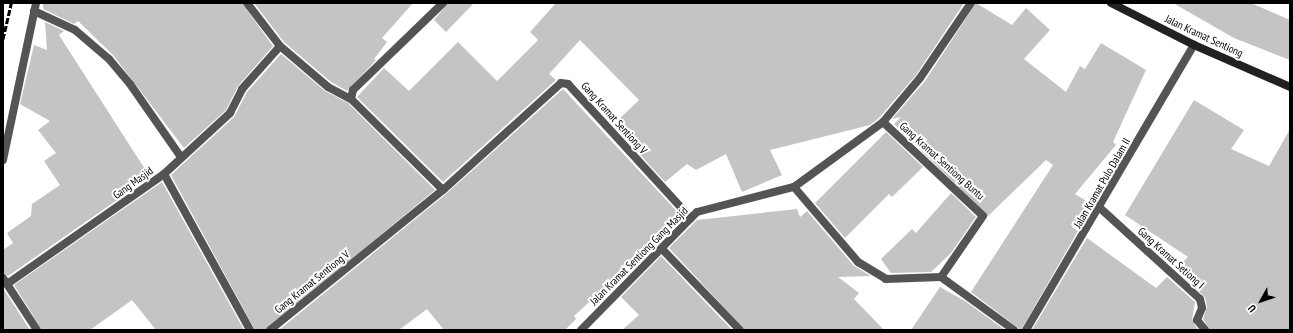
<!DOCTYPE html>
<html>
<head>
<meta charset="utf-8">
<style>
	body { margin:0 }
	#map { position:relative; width:1293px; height:333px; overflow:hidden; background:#fff; font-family:"PT Sans Narrow",sans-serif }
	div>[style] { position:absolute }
	.building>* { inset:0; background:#c4c4c4 }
	.street>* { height:8px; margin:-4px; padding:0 4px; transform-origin:4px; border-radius:4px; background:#545454 }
	.secondary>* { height:8px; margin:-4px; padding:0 4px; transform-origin:4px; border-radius:4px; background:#212121 }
	.rail>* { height:3px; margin-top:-1.5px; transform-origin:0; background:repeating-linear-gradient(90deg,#000 0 6px,transparent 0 8px) }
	span { translate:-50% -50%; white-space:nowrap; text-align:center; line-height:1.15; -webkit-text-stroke:4px #fff; paint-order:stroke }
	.street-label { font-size:11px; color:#000 }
	.frame { position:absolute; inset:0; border:4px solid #000; pointer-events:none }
	.north { position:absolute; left:1241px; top:281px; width:40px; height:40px; -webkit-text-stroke:3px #fff; paint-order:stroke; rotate:230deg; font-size:11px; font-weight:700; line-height:16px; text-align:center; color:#000 }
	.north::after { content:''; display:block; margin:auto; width:14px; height:18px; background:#000; clip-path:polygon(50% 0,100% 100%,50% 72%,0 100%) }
</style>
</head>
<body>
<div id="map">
	<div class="building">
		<i style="clip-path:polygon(43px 3px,242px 3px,273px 46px,238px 86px,226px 110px,184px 148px,113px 55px,78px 21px,74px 24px,43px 9px)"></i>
		<i style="clip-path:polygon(254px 3px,413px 3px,382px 38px,387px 42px,374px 59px,376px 60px,347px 91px,331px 82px,284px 42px)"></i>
		<i style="clip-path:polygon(448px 3px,474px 3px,446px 32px,434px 20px)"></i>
		<i style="clip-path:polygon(556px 3px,964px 3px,916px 75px,879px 118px,870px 125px,770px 150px,782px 175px,742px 192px,726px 154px,696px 170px,687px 164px,665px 182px,613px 125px,639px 100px,580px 40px,549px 74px,556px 80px,443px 182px,357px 97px,384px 68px,409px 91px,458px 42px,497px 81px,538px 40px,530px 32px)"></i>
		<i style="clip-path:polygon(976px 3px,1012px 25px,1026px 8px,1050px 30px,1024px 59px,1066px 92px,1080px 66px,1085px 69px,1101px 43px,1146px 70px,1113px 142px,1116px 145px,1075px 194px,1088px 202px,1072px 227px,1078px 231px,1021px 330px,971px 292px,1053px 165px,1046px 160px,988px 216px,894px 124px,901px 117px,892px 119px,925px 81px)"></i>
		<i style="clip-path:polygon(1173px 3px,1251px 3px,1290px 20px,1290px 60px,1234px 38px)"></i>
		<i style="clip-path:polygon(45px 22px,64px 31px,59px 35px,150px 177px,8px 276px,3px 273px,3px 250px,13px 243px,7px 233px,31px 216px,32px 204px,60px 185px,44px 161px,56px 153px,38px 130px,50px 121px,20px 104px,34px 45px,47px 50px)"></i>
		<i style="clip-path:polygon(281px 54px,325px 91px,348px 103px,435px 190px,265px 330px,255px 330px,171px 175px,234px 117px,247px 92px)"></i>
		<i style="clip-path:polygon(563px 89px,683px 218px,670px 223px,679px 222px,614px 289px,609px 284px,574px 316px,576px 319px,565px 330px,444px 330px,427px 309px,399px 330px,279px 330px,446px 194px)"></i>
		<i style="clip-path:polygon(1194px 100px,1244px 130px,1231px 149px,1269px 166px,1290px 129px,1290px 330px,1210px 330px,1203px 319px,1207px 307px,1205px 297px,1175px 269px,1188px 257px,1125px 215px)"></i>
		<i style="clip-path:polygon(886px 132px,923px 167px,892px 197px,889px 194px,845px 238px,815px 203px)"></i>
		<i style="clip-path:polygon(162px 182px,244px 330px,156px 330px,132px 300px,90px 330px,42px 330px,14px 285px)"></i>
		<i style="clip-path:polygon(951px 193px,976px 217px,951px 253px,931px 272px,891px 273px,881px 259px,912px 229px,916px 233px)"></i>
		<i style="clip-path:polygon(797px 209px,800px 217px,807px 211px,854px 266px,871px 276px,838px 277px,859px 293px,854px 299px,884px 330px,745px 330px,669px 248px,697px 220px)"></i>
		<i style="clip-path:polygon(1087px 238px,1156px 288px,1167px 277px,1195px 302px,1192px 320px,1198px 330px,1032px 330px)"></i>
		<i style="clip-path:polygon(661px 256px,732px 330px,622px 330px,639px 315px,621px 297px)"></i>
		<i style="clip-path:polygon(940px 287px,965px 301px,1005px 330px,911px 330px)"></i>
		<i style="clip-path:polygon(3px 288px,30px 330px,3px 330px)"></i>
	</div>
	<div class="street">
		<i style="left:247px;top:3px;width:54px;rotate:52.5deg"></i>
		<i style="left:280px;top:46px;width:63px;rotate:40.5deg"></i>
		<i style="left:328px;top:87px;width:26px;rotate:28deg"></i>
		<i style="left:443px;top:3px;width:125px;rotate:136deg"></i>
		<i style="left:353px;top:90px;width:9px;rotate:103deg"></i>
		<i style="left:351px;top:99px;width:129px;rotate:44.7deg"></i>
		<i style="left:34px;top:11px;width:45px;rotate:24.9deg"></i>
		<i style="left:75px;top:30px;width:45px;rotate:40.5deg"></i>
		<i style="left:109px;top:59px;width:33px;rotate:50deg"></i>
		<i style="left:130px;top:84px;width:89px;rotate:55.1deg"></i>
		<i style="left:883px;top:122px;width:137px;rotate:43.2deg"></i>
		<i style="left:983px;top:216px;width:74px;rotate:124.5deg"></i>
		<i style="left:3px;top:160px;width:160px;rotate:-78.1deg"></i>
		<i style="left:164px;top:174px;width:178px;rotate:61.1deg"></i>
		<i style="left:794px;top:187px;width:99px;rotate:49.5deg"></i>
		<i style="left:858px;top:262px;width:33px;rotate:31deg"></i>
		<i style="left:886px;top:279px;width:55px;rotate:-2.1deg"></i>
		<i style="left:941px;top:277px;width:90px;rotate:36deg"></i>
		<i style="left:1100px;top:208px;width:135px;rotate:42.3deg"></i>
		<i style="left:1200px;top:299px;width:9px;rotate:77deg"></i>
		<i style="left:1202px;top:308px;width:13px;rotate:113deg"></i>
		<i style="left:1197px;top:320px;width:13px;rotate:51deg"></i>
		<i style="left:662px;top:249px;width:112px;rotate:46.1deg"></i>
		<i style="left:3px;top:278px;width:62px;rotate:56.8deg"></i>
		<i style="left:7px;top:284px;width:192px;rotate:-35deg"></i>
		<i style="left:164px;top:174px;width:90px;rotate:-42.7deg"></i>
		<i style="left:230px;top:113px;width:27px;rotate:-63deg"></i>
		<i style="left:242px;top:89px;width:57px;rotate:-48.5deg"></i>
		<i style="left:270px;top:330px;width:223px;rotate:-39deg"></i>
		<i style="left:443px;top:190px;width:159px;rotate:-42.2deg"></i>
		<i style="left:561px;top:83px;width:7px;rotate:8deg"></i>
		<i style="left:568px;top:84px;width:182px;rotate:47.5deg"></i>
		<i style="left:581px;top:330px;width:165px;rotate:-45.5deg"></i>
		<i style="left:697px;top:212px;width:100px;rotate:-14.5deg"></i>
		<i style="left:794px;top:187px;width:110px;rotate:-36.1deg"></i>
		<i style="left:883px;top:122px;width:57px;rotate:-49.9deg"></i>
		<i style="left:920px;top:78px;width:91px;rotate:-55.8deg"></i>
		<i style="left:1026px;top:330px;width:331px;rotate:-59.5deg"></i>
	</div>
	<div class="secondary">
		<i style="left:1111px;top:3px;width:93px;rotate:26.8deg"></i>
		<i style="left:1194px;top:45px;width:105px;rotate:23.6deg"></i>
	</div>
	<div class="rail">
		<i style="left:3px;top:39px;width:37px;rotate:-77deg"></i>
	</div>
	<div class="street-label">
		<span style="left:1204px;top:36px;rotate:25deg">Jalan Kramat Sentiong</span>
		<span style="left:614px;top:118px;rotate:48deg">Gang Kramat Sentiong V</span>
		<span style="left:942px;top:161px;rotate:42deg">Gang Kramat Sentiong Buntu</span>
		<span style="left:133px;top:183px;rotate:-36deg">Gang Masjid</span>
		<span style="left:1102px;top:183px;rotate:-60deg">Jalan Kramat Pulo Dalam II</span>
		<span style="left:639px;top:256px;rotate:-45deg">Jalan Kramat Sentiong Gang Masjid</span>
		<span style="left:1171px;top:258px;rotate:42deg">Gang Kramat Setiong I</span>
		<span style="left:312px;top:282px;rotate:-39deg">Gang Kramat Sentiong V</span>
	</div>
	<div class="frame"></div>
	<div class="north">U</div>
</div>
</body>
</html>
